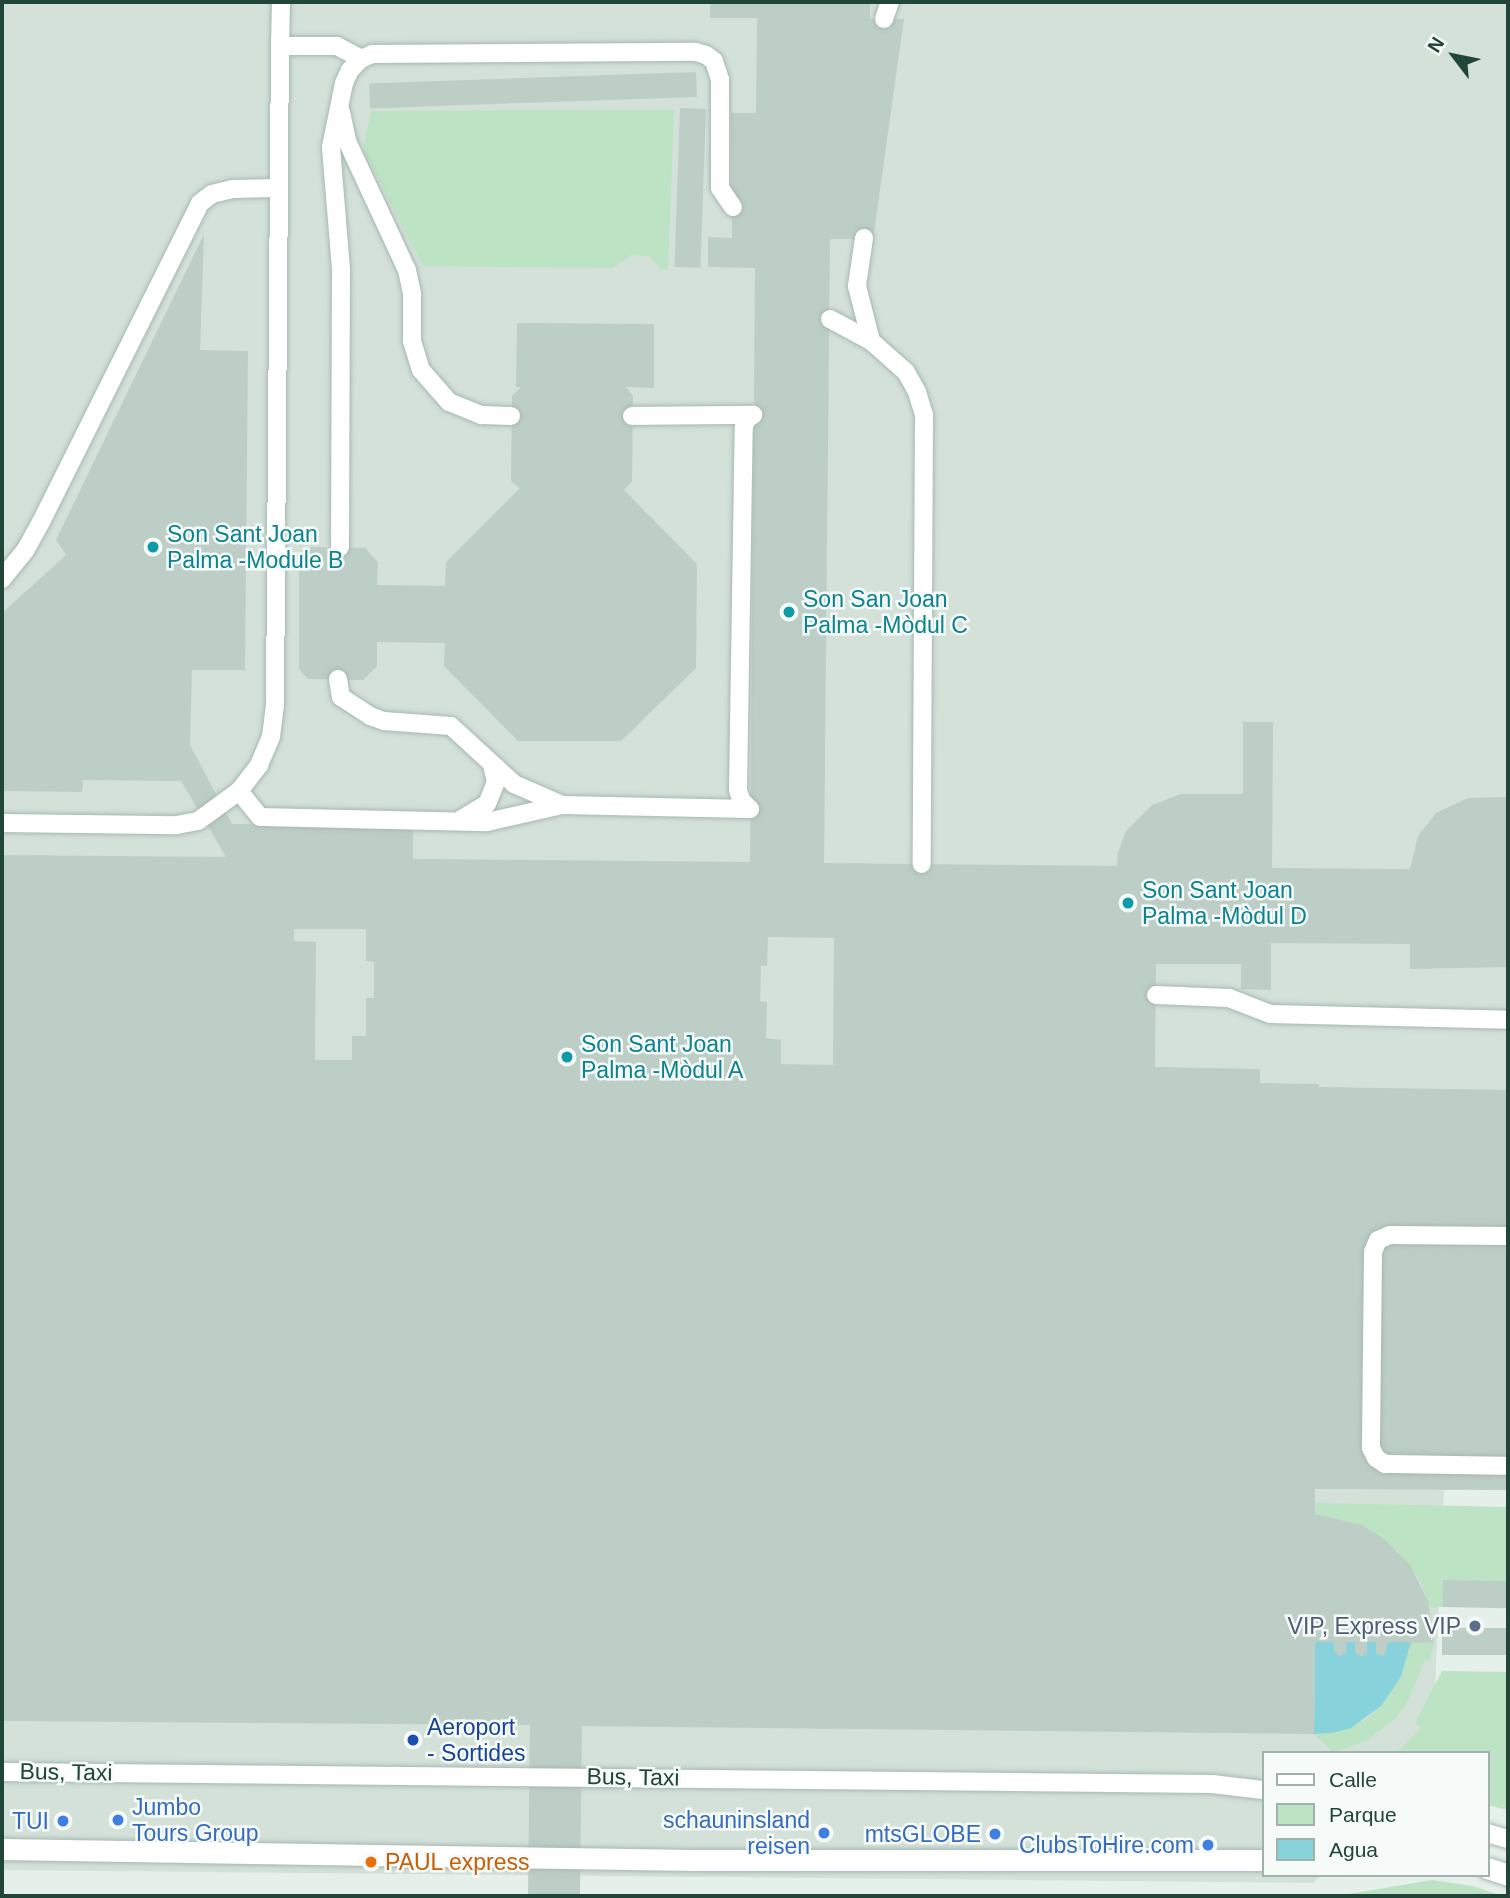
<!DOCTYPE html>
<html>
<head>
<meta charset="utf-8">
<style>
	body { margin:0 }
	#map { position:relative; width:1510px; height:1898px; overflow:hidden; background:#e5f0ea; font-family:Arial,sans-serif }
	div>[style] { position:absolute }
	.built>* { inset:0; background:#d3e1d9 }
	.green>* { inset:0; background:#bce3c4 }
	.water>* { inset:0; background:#87d2db }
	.building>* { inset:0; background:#bdcec6; transform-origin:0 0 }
	.roads { filter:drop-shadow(0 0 2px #a6b9b1) drop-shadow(0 0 2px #a6b9b1) }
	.lane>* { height:18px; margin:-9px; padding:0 9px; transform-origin:9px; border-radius:9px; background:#fff }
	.street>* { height:21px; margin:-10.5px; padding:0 10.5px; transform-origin:10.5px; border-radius:10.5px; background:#fff }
	.dots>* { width:19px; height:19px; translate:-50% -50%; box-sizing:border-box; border:4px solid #f6fbf9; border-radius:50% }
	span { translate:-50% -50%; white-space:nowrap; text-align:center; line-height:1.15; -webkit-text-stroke:5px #f6fbf9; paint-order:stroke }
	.culture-label { font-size:23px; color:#0d838f }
	.left { translate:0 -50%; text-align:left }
	.service-label { font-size:23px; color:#4e5e75 }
	.right { translate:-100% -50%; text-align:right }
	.transit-label { font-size:23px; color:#164399 }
	.street-label { font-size:23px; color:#214539 }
	.shop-label { font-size:23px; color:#366cbe }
	.food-label { font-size:23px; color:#c56008 }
	.frame { position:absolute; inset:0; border:4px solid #214539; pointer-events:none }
	.legend { position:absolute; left:1262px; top:1751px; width:228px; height:126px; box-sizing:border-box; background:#f6fbf9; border:2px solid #a1b2ac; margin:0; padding:9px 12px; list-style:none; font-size:21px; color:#214539 }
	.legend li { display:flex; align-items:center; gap:14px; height:35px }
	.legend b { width:35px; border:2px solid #a1b2ac }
	.north { position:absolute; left:1419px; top:21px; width:70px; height:70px; -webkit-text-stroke:5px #f6fbf9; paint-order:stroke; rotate:302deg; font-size:19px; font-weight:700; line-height:28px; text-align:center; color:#214539 }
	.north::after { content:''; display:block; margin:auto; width:24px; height:32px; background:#214539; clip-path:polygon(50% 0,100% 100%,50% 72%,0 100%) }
</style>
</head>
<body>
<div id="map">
	<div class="built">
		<i style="clip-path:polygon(2px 2px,1508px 2px,1508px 1490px,1444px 1490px,1432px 1753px,1263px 1753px,1263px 1875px,1320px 1875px,1314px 1883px,2px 1870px)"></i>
	</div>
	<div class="green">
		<i style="clip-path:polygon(674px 110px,668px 270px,662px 270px,649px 256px,631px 255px,613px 268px,423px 266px,363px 149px,371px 111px)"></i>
		<i style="clip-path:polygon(1316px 1503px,1508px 1507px,1508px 1582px,1443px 1582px,1443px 1607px,1429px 1607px,1421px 1582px,1397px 1550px,1362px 1525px,1315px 1514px)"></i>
		<i style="clip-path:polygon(1411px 1642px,1434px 1643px,1430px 1660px,1425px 1660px,1407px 1703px,1396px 1718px,1368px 1740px,1333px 1753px,1314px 1734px,1333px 1733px,1367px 1719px,1381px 1706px,1401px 1677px)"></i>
		<i style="clip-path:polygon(1442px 1671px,1508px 1672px,1508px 1810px,1487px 1805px,1487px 1753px,1396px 1753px,1421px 1728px,1415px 1723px)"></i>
		<i style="clip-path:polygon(1432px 1880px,1472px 1886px,1503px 1896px,1337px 1896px)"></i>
	</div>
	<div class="water">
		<i style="clip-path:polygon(1315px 1642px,1334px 1642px,1335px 1653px,1340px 1656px,1346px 1652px,1346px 1642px,1355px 1642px,1355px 1653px,1361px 1656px,1367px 1653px,1367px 1642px,1376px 1642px,1376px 1653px,1384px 1656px,1388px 1642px,1411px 1642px,1401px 1677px,1381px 1706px,1351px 1728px,1333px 1733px,1314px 1734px)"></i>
	</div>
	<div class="building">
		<i style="clip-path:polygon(evenodd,710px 2px,870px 2px,870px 19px,904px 19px,873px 239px,830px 239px,824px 863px,1117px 866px,1118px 852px,1126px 831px,1152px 805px,1181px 794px,1243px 794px,1243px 722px,1273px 722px,1272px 868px,1410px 869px,1418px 836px,1436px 813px,1468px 798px,1508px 797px,1508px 967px,1410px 969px,1410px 944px,1271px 943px,1271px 990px,1241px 989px,1241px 964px,1156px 964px,1155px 1067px,1260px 1069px,1260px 1083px,1319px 1084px,1319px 1087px,1508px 1090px,1508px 1490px,1315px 1489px,1315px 1514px,1362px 1525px,1383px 1538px,1409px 1563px,1428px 1601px,1434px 1643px,1388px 1642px,1384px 1656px,1376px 1653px,1376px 1642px,1367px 1642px,1367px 1653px,1361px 1656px,1355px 1653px,1355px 1642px,1346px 1642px,1346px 1652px,1340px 1656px,1335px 1653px,1334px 1642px,1315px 1642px,1314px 1734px,582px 1726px,580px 1896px,528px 1896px,530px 1725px,2px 1721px,2px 855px,226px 857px,181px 781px,83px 780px,82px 792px,2px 791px,2px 613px,66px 555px,56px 540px,204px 234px,200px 350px,248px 351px,245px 670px,192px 670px,190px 745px,232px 824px,413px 825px,413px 859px,750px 862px,755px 268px,708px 267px,708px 237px,732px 238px,731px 113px,756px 113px,757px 18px,710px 18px,710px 2px,294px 929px,366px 929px,366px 961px,374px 962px,374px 998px,366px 998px,366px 1036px,352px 1036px,352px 1060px,315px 1060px,316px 942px,294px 941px,294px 929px,710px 2px,768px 937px,834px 938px,833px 1065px,781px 1064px,781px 1040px,766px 1038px,767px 1002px,760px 1001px,761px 966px,767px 966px,768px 937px)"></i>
		<i style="left:696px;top:72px;width:25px;height:327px;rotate:88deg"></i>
		<i style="left:680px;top:108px;width:26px;height:159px;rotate:2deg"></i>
		<i style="clip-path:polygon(517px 323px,654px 324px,654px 388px,626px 387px,633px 396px,632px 481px,624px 490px,697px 564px,696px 668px,621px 741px,518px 741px,444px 666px,445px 643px,377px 642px,377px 666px,363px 680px,308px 679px,299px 669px,299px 557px,311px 547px,365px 548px,378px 562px,377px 585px,445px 586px,446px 562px,520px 488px,511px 481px,512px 396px,521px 387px,516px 387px)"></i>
		<i style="left:1443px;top:1580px;width:65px;height:27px;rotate:1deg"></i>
		<i style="left:1442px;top:1628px;width:66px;height:27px"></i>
	</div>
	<div class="roads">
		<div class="lane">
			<i style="left:281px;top:2px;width:44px;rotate:91.3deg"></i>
			<i style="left:280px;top:46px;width:57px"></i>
			<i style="left:337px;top:46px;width:27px;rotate:28deg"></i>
			<i style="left:884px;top:19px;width:18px;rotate:-71deg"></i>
			<i style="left:341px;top:112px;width:30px;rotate:78deg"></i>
			<i style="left:347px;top:141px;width:142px;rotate:65.1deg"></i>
			<i style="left:407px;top:270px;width:25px;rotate:78deg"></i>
			<i style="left:412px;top:294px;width:47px;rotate:90deg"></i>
			<i style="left:412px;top:341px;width:30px;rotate:73deg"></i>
			<i style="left:421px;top:370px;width:43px;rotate:48.8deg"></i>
			<i style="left:449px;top:402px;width:35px;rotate:22deg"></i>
			<i style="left:482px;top:415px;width:29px;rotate:2deg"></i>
			<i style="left:864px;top:238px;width:49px;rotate:98.3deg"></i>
			<i style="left:857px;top:286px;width:57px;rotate:75.7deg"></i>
			<i style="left:830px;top:319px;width:47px;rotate:28.2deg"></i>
			<i style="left:871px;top:341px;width:47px;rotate:41.5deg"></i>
			<i style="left:906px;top:372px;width:23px;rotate:61deg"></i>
			<i style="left:917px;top:392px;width:24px;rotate:73deg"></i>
			<i style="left:924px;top:415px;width:449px;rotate:90.3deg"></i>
			<i style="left:632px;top:416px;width:121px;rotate:-0.5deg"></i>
			<i style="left:340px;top:547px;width:278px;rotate:-89.8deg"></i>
			<i style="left:341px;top:269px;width:122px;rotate:-94.7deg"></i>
			<i style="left:331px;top:147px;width:65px;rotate:-78.5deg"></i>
			<i style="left:344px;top:83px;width:14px;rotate:-65deg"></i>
			<i style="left:350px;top:70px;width:16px;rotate:-45deg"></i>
			<i style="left:361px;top:59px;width:12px;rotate:-24deg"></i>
			<i style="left:372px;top:54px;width:324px;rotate:-0.4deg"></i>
			<i style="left:696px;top:52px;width:10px;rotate:17deg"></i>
			<i style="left:706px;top:55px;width:10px;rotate:37deg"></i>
			<i style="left:714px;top:61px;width:20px;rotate:72deg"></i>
			<i style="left:720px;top:80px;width:108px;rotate:90deg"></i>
			<i style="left:720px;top:188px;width:23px;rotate:56deg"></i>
			<i style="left:2px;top:579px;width:38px;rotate:-51deg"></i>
			<i style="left:26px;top:549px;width:31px;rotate:-61deg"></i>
			<i style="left:41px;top:522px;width:356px;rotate:-63.5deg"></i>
			<i style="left:200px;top:203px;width:15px;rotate:-37deg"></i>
			<i style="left:212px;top:194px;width:21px;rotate:-14deg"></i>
			<i style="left:232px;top:189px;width:46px;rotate:-1.2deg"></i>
			<i style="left:338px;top:679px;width:18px;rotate:81deg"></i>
			<i style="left:341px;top:697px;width:35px;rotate:33deg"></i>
			<i style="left:370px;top:716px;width:15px;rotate:20deg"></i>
			<i style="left:384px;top:721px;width:67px;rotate:4.3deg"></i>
			<i style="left:451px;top:726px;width:86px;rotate:42.6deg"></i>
			<i style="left:514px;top:784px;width:52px;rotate:23.6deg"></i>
			<i style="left:239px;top:791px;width:33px;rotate:51deg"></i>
			<i style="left:260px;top:817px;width:227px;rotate:1.3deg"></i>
			<i style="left:487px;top:822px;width:77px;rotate:-12.8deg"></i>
			<i style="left:562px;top:805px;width:188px;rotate:1.2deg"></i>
			<i style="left:750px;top:809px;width:13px;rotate:-135deg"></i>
			<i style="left:741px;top:800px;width:10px;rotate:-107deg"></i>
			<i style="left:738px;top:790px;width:363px;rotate:-89.1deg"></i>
			<i style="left:744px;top:427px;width:7px;rotate:-74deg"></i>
			<i style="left:746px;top:420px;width:9px;rotate:-36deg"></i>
			<i style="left:460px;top:820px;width:31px;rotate:-31deg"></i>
			<i style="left:487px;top:804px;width:24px;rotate:-68deg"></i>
			<i style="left:496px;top:782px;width:17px;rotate:-103deg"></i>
			<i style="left:2px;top:823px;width:175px;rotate:0.7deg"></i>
			<i style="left:177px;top:825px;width:21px;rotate:-11deg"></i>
			<i style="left:198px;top:821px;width:51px;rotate:-36.2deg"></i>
			<i style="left:239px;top:791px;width:33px;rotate:-52deg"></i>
			<i style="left:259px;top:765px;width:30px;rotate:-67deg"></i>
			<i style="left:271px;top:737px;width:32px;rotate:-83deg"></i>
			<i style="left:275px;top:705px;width:659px;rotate:-89.57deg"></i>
			<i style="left:1156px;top:995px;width:73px;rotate:2.4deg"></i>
			<i style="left:1229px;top:998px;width:44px;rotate:21.3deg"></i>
			<i style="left:1270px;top:1014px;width:238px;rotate:1.4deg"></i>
			<i style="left:1508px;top:1236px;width:118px;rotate:-179.5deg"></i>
			<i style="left:1390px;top:1235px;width:13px;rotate:157deg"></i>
			<i style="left:1378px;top:1240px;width:13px;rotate:113deg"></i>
			<i style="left:1373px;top:1252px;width:196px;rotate:90.6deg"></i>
			<i style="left:1371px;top:1448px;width:11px;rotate:63deg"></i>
			<i style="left:1376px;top:1458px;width:11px;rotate:34deg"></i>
			<i style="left:1385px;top:1464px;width:123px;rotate:0.9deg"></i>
			<i style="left:2px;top:1772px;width:1210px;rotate:0.57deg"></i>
			<i style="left:1212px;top:1784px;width:51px;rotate:6.7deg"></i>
			<i style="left:1487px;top:1833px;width:22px;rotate:16deg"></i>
		</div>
		<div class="street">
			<i style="left:2px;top:1849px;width:692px;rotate:0.91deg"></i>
			<i style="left:694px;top:1860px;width:569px"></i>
			<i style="left:1487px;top:1868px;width:22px;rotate:18deg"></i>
		</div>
	</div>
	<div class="dots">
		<i style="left:153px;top:547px;background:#0f9aa8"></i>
		<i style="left:789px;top:612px;background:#0f9aa8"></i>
		<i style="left:1128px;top:903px;background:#0f9aa8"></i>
		<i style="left:567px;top:1057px;background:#0f9aa8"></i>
		<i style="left:1475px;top:1626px;background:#5c6f8a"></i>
		<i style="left:413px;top:1740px;background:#1a4fb4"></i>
		<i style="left:118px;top:1820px;background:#3f7fe0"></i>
		<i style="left:63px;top:1821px;background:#3f7fe0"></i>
		<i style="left:824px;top:1833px;background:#3f7fe0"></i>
		<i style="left:995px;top:1834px;background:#3f7fe0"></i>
		<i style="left:1208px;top:1845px;background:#3f7fe0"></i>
		<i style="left:371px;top:1862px;background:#e8710a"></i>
	</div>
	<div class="culture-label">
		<span class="left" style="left:167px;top:547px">Son Sant Joan<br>Palma -Module B</span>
		<span class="left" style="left:803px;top:612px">Son San Joan<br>Palma -Mòdul C</span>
		<span class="left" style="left:1142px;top:903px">Son Sant Joan<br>Palma -Mòdul D</span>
		<span class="left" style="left:581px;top:1057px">Son Sant Joan<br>Palma -Mòdul A</span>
	</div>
	<div class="service-label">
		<span class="right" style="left:1461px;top:1626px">VIP, Express VIP</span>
	</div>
	<div class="transit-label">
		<span class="left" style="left:427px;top:1740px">Aeroport<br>- Sortides</span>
	</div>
	<div class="street-label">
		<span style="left:66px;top:1772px;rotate:1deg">Bus, Taxi</span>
		<span style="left:633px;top:1777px;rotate:1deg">Bus, Taxi</span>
	</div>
	<div class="shop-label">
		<span class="left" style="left:132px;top:1820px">Jumbo<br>Tours Group</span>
		<span class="right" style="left:810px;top:1833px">schauninsland<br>reisen</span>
		<span class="right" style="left:49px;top:1821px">TUI</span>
		<span class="right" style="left:981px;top:1834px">mtsGLOBE</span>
		<span class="right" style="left:1194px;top:1845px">ClubsToHire.com</span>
	</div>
	<div class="food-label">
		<span class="left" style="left:385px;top:1862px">PAUL express</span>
	</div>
	<div class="frame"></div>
	<ul class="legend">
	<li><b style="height:9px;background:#fff"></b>Calle</li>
	<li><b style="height:19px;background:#bce3c4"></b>Parque</li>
	<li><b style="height:19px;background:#87d2db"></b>Agua</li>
	</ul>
	<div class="north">N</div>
</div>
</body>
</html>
